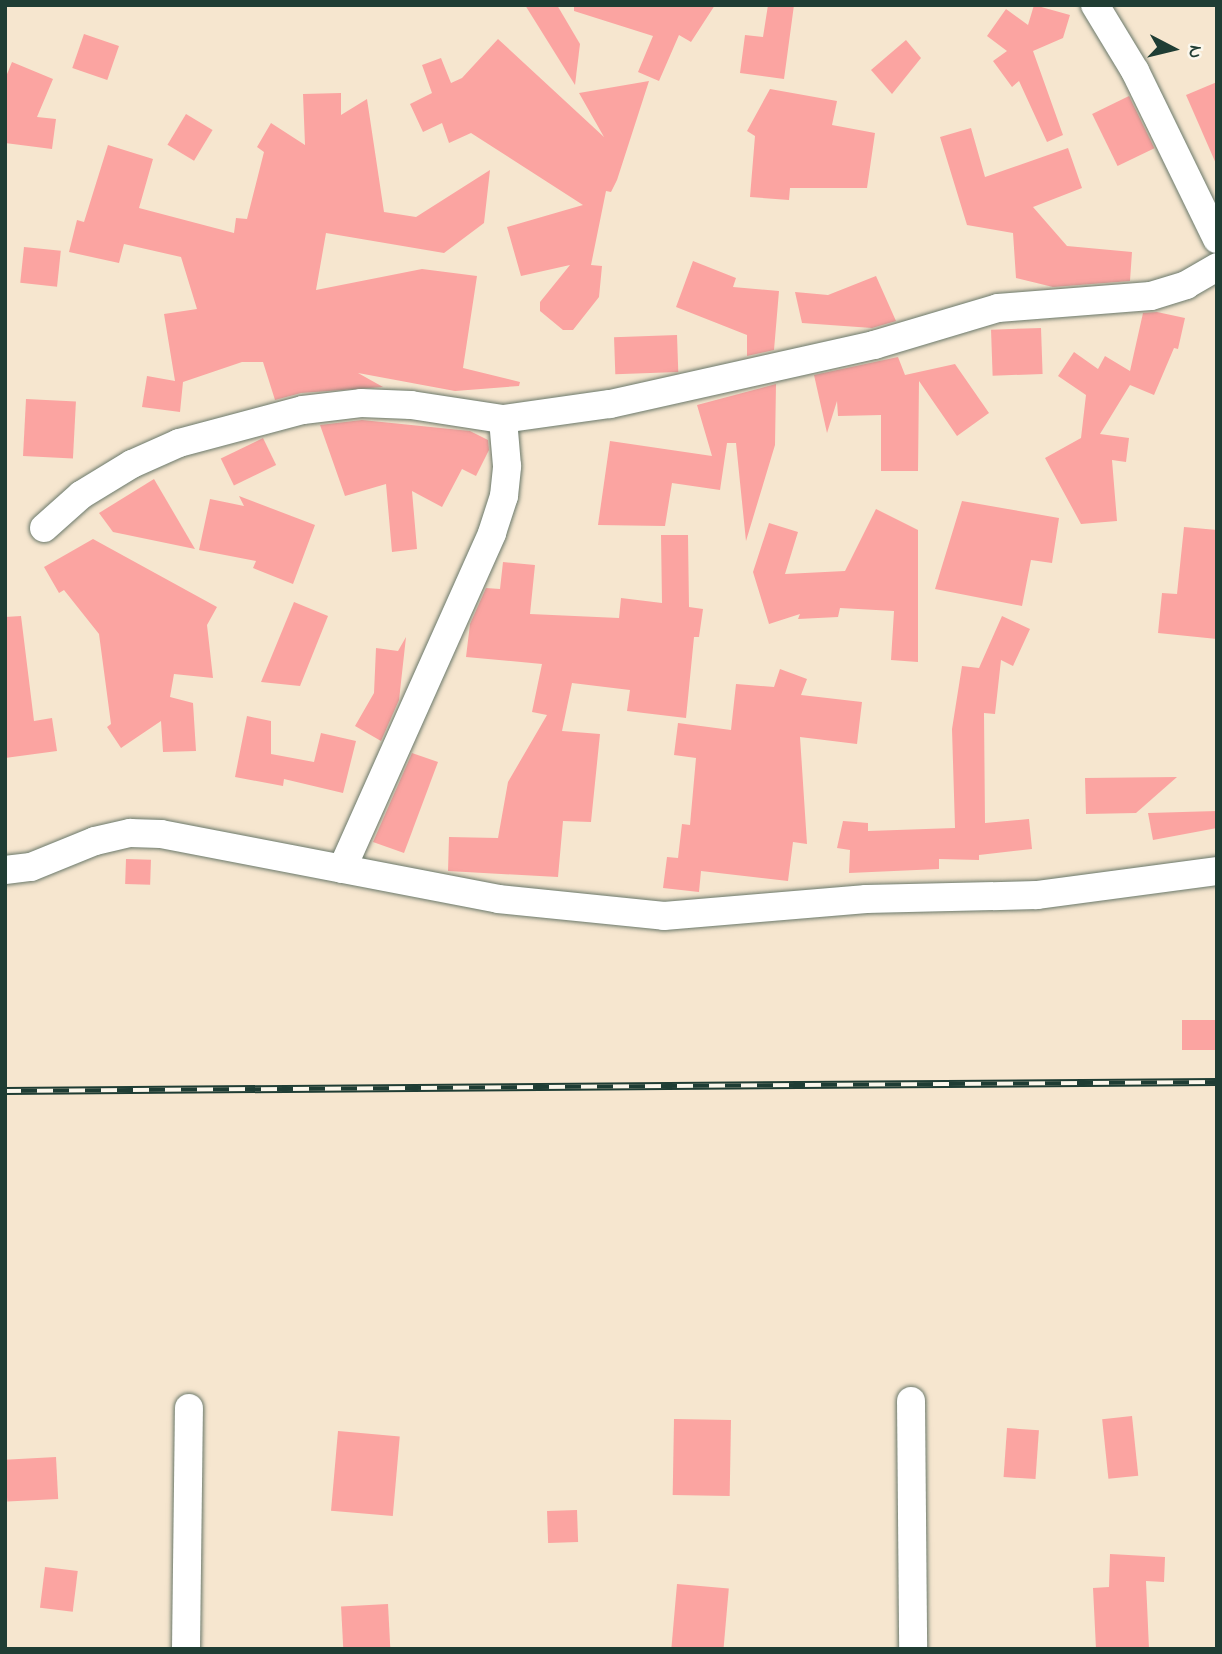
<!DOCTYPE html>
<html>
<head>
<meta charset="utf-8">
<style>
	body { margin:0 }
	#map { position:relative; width:1222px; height:1654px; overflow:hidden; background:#f6e6cf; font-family:"Indie Flower",sans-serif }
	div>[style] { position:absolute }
	.building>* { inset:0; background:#fba4a1; transform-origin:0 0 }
	.roads { filter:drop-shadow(0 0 2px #6a786a) drop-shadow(0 0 2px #6a786a) }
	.minor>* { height:28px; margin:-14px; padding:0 14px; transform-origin:14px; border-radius:14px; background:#fff }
	.rail>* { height:8px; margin-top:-4px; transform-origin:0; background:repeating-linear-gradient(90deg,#fbf7ec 0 16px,#1f3d34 0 32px); box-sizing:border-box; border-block:2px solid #1f3d34 }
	span { translate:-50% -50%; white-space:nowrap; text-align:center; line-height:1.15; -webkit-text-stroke:6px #fbf7ec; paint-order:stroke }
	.frame { position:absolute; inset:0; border:7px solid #1f3d34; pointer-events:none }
	.north { position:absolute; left:1138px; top:14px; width:70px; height:70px; -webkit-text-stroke:5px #fbf7ec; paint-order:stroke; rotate:97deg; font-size:19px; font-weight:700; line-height:28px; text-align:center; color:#1f3d34 }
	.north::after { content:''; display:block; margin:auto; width:24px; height:32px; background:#1f3d34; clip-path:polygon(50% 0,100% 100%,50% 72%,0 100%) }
</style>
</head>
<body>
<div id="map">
	<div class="building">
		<i style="clip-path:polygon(525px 5px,557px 5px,580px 44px,575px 85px)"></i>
		<i style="clip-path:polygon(574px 5px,715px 5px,691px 42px,679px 35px,659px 81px,638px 72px,653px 36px,574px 11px)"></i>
		<i style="clip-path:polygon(768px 5px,794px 5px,784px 79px,740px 73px,745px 35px,763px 37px)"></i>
		<i style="clip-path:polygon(1034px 5px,1070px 15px,1063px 38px,1033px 51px,1063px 135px,1047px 142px,1019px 81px,1012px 87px,993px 61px,1007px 51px,987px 36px,1006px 9px,1028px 25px)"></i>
		<i style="left:84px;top:34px;width:37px;height:36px;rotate:19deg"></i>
		<i style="clip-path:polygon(498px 39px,604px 137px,579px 93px,649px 81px,617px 180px,611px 192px,606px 191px,591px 265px,602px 266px,599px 297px,573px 330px,563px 330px,540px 311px,540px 302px,570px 265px,521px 276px,507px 227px,583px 205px,471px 133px,449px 143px,442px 123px,423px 132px,410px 104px,432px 93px,422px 65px,441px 58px,451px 83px,462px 78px)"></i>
		<i style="clip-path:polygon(906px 40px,921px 58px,892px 94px,871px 70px)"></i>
		<i style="clip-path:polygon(12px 62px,53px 79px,37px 117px,56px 119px,52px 149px,5px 143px,5px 79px)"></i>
		<i style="clip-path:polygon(1217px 82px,1217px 166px,1186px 95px)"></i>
		<i style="clip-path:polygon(770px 89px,837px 101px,832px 125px,875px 133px,867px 188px,790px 188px,789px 200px,750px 197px,755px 136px,747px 131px)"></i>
		<i style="clip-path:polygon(341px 93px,341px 115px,367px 99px,384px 212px,416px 217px,490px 170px,484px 223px,444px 253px,326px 233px,316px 290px,422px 269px,477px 276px,463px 368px,520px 382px,519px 386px,455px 391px,358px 373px,383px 387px,301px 393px,275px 400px,263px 362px,242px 362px,183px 382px,180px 412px,142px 407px,147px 376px,175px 381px,164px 314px,197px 309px,181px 257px,124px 244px,119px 263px,69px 252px,77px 220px,84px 222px,108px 145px,153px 159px,139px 208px,234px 233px,236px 218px,247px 219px,264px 152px,257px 147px,271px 123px,305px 145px,303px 94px)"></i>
		<i style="left:1129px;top:96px;width:58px;height:41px;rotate:64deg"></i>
		<i style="left:186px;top:114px;width:31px;height:36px;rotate:31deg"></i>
		<i style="clip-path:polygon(971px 128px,985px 177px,1068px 148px,1082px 188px,1033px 207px,1067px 246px,1132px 252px,1130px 281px,1053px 287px,1016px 278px,1013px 233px,967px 225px,940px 137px)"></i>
		<i style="left:24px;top:247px;width:37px;height:36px;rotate:6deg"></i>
		<i style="clip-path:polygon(693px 261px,736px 278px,733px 287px,779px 291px,774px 350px,747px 356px,747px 335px,676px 307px)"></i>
		<i style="clip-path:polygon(876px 276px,896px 321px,872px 328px,802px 323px,795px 292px,828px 295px)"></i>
		<i style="clip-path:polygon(1157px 312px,1185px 318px,1178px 349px,1174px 348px,1154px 395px,1130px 385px,1100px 434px,1129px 438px,1126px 462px,1112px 460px,1117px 521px,1081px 524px,1045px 458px,1081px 438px,1086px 395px,1058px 376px,1074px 352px,1098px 369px,1105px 356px,1130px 371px,1143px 313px)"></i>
		<i style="left:1041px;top:328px;width:46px;height:50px;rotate:88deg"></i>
		<i style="left:677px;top:335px;width:37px;height:63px;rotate:88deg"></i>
		<i style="clip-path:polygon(898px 357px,905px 375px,955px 364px,989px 413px,957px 436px,919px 381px,918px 471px,881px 471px,881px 415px,838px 416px,837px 401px,827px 433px,814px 375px)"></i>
		<i style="clip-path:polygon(776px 384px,775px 445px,746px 541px,736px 443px,727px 443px,720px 490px,672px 483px,665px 526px,598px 525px,610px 441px,712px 456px,697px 405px)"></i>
		<i style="left:26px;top:399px;width:50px;height:57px;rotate:3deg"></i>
		<i style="clip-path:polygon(362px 420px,470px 431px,488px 440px,489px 450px,476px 476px,462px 469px,442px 507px,412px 491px,417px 549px,392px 552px,386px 484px,345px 496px,320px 425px)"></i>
		<i style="left:263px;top:438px;width:30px;height:47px;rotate:64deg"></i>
		<i style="clip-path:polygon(154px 479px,195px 549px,113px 532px,99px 513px)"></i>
		<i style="clip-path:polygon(239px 496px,315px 525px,293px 584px,253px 568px,256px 561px,199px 550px,210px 499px,244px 506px)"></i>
		<i style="clip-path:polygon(962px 501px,1059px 518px,1052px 563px,1031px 560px,1022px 606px,935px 589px)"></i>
		<i style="clip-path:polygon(876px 509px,918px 530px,918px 662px,891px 660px,894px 611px,840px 608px,838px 617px,798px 619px,800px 614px,769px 624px,753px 572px,769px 523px,798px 532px,785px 574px,845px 571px)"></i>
		<i style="clip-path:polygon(1184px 527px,1217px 530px,1217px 639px,1158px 633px,1162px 593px,1177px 594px)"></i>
		<i style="clip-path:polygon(661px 535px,688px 535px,689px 607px,703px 609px,699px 637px,694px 637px,686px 718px,627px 711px,630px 690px,572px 683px,562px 731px,600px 734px,591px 822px,563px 821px,558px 877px,448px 871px,449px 837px,498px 838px,508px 782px,547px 715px,532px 712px,542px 664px,466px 657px,470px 624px,486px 588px,500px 589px,503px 562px,535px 565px,530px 614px,619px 618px,621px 598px,662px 603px)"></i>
		<i style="clip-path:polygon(93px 539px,217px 607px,207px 625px,213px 678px,174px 674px,170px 697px,193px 703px,196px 751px,163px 752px,161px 721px,121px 748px,107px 727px,111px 724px,99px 634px,64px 590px,59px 593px,44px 567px)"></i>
		<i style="clip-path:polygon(294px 602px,328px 616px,300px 686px,261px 682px)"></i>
		<i style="clip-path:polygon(21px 616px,34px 721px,52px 718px,57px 751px,5px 758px,5px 617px)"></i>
		<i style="clip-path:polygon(1002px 616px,1030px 629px,1013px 666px,1001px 660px,995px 714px,984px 713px,985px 823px,1029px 819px,1032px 849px,979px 855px,979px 860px,939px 859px,939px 869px,849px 873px,850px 850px,837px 848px,843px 821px,868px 823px,868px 831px,955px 828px,952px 729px,962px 666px,979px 668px)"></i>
		<i style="clip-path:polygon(406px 637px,399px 700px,381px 741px,355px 726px,374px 693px,376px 648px,398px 651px)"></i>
		<i style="clip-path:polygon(780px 669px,807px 679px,801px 695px,862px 702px,857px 744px,800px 737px,807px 844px,793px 842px,788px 881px,701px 871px,699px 892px,663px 888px,667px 857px,678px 858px,682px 824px,690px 825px,696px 758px,674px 755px,678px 723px,731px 730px,736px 684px,774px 687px)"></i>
		<i style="clip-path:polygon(247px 716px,271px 721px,271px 754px,314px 762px,321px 733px,356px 741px,343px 793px,284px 779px,283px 786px,235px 777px)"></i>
		<i style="clip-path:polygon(412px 753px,438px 762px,404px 853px,373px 842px)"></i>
		<i style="clip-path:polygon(1177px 777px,1136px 813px,1086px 814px,1085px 778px)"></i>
		<i style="clip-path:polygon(1217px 811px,1217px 828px,1153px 840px,1148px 813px)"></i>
		<i style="left:126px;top:859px;width:25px;height:25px;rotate:2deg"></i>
		<i style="left:1217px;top:1020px;width:30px;height:35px;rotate:90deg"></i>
		<i style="left:1132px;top:1416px;width:60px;height:30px;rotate:84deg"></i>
		<i style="left:674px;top:1419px;width:57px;height:76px;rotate:1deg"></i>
		<i style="left:1007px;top:1428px;width:32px;height:49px;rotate:4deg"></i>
		<i style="left:338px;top:1431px;width:62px;height:80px;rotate:5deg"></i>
		<i style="left:56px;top:1457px;width:42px;height:51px;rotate:87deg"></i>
		<i style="left:577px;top:1510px;width:32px;height:30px;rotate:88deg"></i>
		<i style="clip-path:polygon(1110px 1554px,1165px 1557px,1164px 1582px,1146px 1581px,1149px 1649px,1096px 1649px,1093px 1588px,1109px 1587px)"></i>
		<i style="left:45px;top:1567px;width:33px;height:41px;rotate:7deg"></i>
		<i style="left:677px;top:1584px;width:52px;height:65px;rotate:5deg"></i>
		<i style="left:388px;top:1604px;width:45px;height:47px;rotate:87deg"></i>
	</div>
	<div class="roads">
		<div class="minor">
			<i style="left:1095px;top:5px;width:77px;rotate:58.8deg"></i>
			<i style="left:1135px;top:71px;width:187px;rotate:64deg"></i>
			<i style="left:44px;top:528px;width:50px;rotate:-41.7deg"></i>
			<i style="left:81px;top:495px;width:60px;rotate:-31.3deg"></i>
			<i style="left:132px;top:464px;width:51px;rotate:-24.1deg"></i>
			<i style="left:179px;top:443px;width:128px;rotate:-14.9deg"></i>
			<i style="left:303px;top:410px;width:58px;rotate:-6.9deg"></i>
			<i style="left:361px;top:403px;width:50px;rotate:2.3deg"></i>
			<i style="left:411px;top:405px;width:93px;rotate:8.7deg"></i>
			<i style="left:503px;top:419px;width:108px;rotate:-8deg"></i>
			<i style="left:610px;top:404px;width:271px;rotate:-12.6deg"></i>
			<i style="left:874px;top:345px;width:129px;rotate:-16.6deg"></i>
			<i style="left:998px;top:308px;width:153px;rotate:-4.5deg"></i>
			<i style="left:1151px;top:296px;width:37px;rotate:-17deg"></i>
			<i style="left:1186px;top:285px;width:36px;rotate:-30deg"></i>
			<i style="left:342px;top:869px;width:368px;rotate:-65.9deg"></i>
			<i style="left:492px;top:533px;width:39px;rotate:-72deg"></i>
			<i style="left:504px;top:496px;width:30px;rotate:-84deg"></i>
			<i style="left:507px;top:466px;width:47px;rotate:-94.9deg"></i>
			<i style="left:5px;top:870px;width:26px;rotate:-7deg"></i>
			<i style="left:31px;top:867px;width:69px;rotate:-22.1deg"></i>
			<i style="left:95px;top:841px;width:36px;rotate:-13deg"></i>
			<i style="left:130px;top:833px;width:31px;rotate:2deg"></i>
			<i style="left:161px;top:834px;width:343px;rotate:10.9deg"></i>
			<i style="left:498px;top:899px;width:167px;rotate:5.8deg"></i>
			<i style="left:664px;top:916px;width:203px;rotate:-4.8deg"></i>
			<i style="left:866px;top:899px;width:171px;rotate:-1.3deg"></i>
			<i style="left:1037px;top:895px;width:182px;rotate:-7.6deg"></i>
			<i style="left:911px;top:1401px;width:248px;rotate:89.5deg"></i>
			<i style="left:186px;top:1649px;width:241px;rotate:-89.3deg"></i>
		</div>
	</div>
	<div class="rail">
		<i style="left:5px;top:1091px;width:1212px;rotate:-0.43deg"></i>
	</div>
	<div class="frame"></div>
	<div class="north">N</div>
</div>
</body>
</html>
